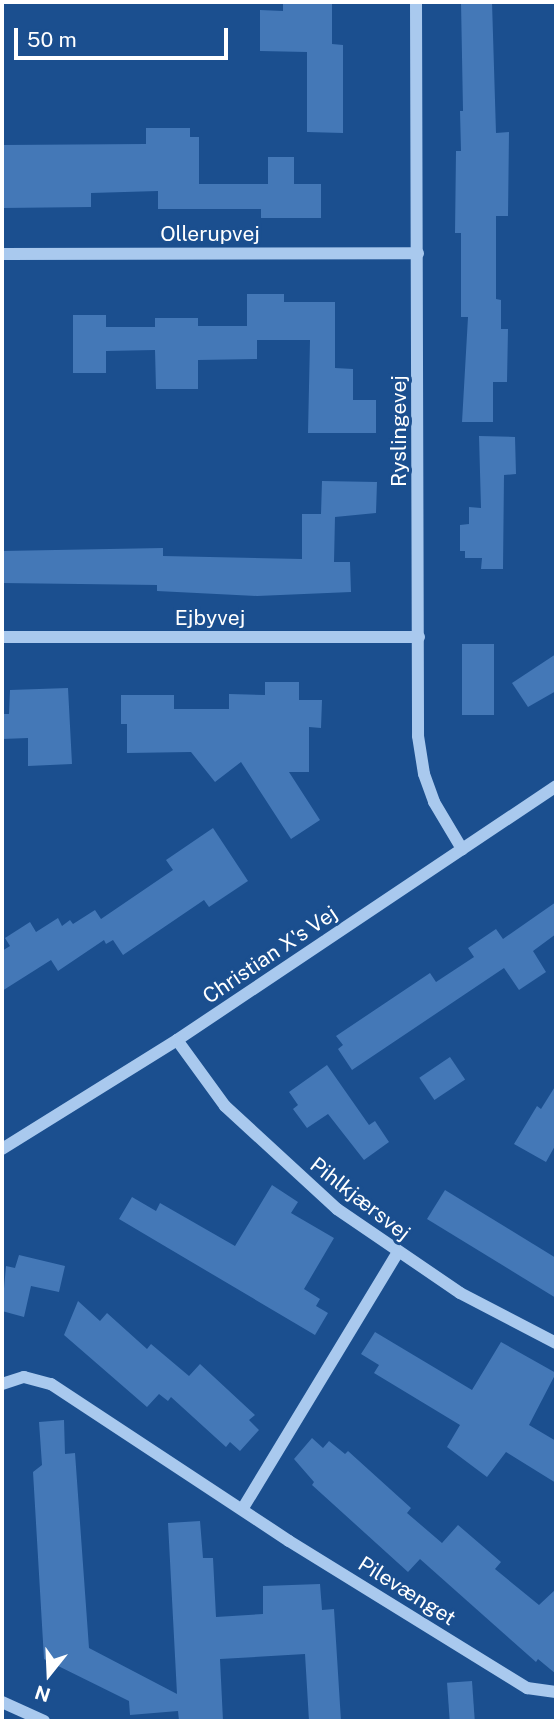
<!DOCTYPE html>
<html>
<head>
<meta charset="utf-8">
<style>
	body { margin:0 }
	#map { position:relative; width:558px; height:1723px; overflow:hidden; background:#1b4f8f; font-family:"Public Sans",sans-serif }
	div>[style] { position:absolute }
	.building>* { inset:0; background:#4478b7; transform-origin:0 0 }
	.minor>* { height:12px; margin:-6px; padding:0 6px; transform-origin:6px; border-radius:6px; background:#a9c9ee }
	span { translate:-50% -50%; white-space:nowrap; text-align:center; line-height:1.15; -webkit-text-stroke:6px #1b4f8f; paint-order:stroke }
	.street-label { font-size:21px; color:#fff }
	.frame { position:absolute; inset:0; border:4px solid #fff; pointer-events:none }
	.north { position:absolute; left:14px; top:1639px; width:70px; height:70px; -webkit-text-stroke:5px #1b4f8f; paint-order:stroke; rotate:198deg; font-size:19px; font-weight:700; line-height:28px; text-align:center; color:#fff }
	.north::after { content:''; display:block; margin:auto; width:24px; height:32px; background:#fff; clip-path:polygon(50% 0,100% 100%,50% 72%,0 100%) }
	.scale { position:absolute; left:14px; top:28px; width:214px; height:32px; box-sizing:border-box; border:4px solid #fff; border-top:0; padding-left:9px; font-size:21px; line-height:24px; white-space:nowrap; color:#fff; -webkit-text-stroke:5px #1b4f8f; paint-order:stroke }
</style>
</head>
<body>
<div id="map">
	<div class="building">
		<i style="clip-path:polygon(283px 2px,332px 2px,332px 44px,343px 45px,343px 133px,307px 132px,307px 52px,260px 51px,260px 10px,283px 11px)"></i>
		<i style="clip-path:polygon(461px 2px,492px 2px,496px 133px,509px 132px,508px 216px,496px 216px,496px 299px,501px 300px,501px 329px,508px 329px,507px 382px,493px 382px,493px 422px,462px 422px,468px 317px,461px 317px,461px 233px,455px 233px,456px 151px,461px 151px,460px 111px,463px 111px)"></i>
		<i style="clip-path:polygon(146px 128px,190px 128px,190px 137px,199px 137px,199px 184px,268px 184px,268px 157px,294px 157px,294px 184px,321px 184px,321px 218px,261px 218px,261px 209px,158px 209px,158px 191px,91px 193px,91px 207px,2px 208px,2px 145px,146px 144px)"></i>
		<i style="clip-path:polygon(247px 294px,284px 294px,284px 302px,335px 302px,335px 368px,353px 369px,353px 400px,376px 400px,376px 433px,308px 433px,310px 340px,257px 340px,257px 359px,198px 360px,198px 389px,156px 389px,155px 350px,106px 351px,106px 373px,73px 373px,73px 315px,106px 315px,106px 327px,155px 327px,155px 318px,198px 318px,198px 326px,247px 326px)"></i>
		<i style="clip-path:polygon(479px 436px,515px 437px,516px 474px,504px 475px,503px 569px,481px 569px,482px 558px,465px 558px,465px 551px,460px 551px,460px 525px,469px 524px,469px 507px,481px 508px)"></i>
		<i style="clip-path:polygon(322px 481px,377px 482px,376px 513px,335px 517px,334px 562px,350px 562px,351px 592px,257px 596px,157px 591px,157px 585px,2px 583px,2px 551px,163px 548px,163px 556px,302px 559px,302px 514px,321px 514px)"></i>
		<i style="left:462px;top:644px;width:32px;height:71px"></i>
		<i style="clip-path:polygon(556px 654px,556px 691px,528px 707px,512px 683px)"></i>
		<i style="clip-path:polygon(265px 682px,299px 682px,299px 700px,322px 700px,321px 728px,309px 727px,309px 772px,289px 772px,320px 820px,291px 839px,241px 762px,215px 782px,191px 752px,127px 753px,127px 724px,121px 724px,121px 695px,174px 695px,174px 709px,229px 709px,229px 694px,265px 695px)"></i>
		<i style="clip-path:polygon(68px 688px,72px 764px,28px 766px,28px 738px,2px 739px,2px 714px,9px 714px,10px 690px)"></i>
		<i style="clip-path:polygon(213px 828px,248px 881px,209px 907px,204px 900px,123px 955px,113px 940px,106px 944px,104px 940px,58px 971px,51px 960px,2px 991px,2px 951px,10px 946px,5px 938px,30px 922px,36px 932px,58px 918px,62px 926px,70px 920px,73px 924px,95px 910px,101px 919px,173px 870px,166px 860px)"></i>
		<i style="clip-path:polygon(556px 902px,556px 934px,533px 951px,546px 972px,519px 990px,504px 968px,352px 1070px,338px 1049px,343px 1045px,336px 1036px,430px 973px,436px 982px,474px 957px,468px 948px,496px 929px,503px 939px)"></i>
		<i style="left:450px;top:1057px;width:27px;height:37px;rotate:56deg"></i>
		<i style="clip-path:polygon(327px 1065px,369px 1125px,375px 1121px,389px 1142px,364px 1160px,328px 1114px,307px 1128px,293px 1109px,298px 1105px,289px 1092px)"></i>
		<i style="clip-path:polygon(556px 1085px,556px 1144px,546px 1162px,514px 1144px,537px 1106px,541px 1109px)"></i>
		<i style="clip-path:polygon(272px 1185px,298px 1202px,291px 1213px,334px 1238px,304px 1289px,320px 1299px,316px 1306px,328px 1313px,315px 1335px,119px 1219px,132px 1197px,156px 1211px,160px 1203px,235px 1246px)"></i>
		<i style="clip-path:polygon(445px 1190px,556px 1258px,556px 1298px,427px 1219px)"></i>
		<i style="clip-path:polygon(19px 1255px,65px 1266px,59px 1292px,31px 1286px,24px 1317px,2px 1311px,6px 1266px,15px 1268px)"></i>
		<i style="clip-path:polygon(78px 1301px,100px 1321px,107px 1313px,147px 1349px,151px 1344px,189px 1376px,200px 1364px,255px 1415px,249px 1420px,259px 1430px,240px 1451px,230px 1442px,226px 1447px,171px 1397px,168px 1401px,159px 1394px,147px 1407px,64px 1335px)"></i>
		<i style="clip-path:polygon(375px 1332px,472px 1390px,501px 1342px,556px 1373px,529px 1425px,556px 1441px,556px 1483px,506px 1452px,487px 1477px,447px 1447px,460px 1425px,374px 1373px,379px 1365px,361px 1354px)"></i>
		<i style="clip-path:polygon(64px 1420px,65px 1454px,75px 1453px,89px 1648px,177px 1694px,168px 1523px,200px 1521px,203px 1558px,213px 1558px,216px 1617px,263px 1614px,263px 1586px,320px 1584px,322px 1610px,334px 1609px,341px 1721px,309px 1721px,305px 1654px,220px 1659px,223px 1721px,179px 1721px,178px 1711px,130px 1715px,129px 1701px,44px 1659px,33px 1472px,42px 1465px,39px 1422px)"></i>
		<i style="clip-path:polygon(312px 1438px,323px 1448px,329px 1441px,345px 1454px,348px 1451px,411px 1508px,407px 1513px,442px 1543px,458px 1525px,501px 1562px,495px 1569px,539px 1605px,556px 1589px,556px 1674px,538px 1659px,536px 1662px,420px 1559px,408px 1572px,312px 1485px,314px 1482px,294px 1459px)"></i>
		<i style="left:472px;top:1681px;width:40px;height:25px;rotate:86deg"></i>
	</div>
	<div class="minor">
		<i style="left:416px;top:2px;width:734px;rotate:89.84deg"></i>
		<i style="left:418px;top:736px;width:38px;rotate:81deg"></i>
		<i style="left:424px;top:774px;width:30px;rotate:70deg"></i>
		<i style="left:434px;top:802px;width:55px;rotate:59.2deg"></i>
		<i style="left:2px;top:254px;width:416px;rotate:-0.1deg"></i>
		<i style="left:2px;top:637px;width:417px"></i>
		<i style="left:177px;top:1040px;width:82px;rotate:54deg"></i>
		<i style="left:225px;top:1106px;width:152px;rotate:42.6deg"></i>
		<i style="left:337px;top:1209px;width:149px;rotate:34.3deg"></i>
		<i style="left:460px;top:1293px;width:108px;rotate:27.5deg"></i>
		<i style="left:2px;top:1149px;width:206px;rotate:-31.9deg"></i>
		<i style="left:177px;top:1040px;width:456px;rotate:-33.8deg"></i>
		<i style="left:2px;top:1384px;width:23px;rotate:-18deg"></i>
		<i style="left:24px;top:1377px;width:28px;rotate:15deg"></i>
		<i style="left:51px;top:1384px;width:285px;rotate:33.4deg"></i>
		<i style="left:289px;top:1541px;width:280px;rotate:31.7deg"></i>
		<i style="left:527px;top:1688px;width:29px;rotate:8deg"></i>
		<i style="left:243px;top:1508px;width:297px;rotate:-58.8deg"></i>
		<i style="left:2px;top:1702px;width:46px;rotate:24.3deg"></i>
	</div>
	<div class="street-label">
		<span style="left:210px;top:234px">Ollerupvej</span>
		<span style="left:399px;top:431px;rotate:-90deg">Ryslingevej</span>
		<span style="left:210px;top:618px">Ejbyvej</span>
		<span style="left:270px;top:955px;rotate:-34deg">Christian X's Vej</span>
		<span style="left:360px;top:1199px;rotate:38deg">Pihlkjærsvej</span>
		<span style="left:407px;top:1591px;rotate:32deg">Pilevænget</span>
	</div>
	<div class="frame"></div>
	<div class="north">N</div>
	<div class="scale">50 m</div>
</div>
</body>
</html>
